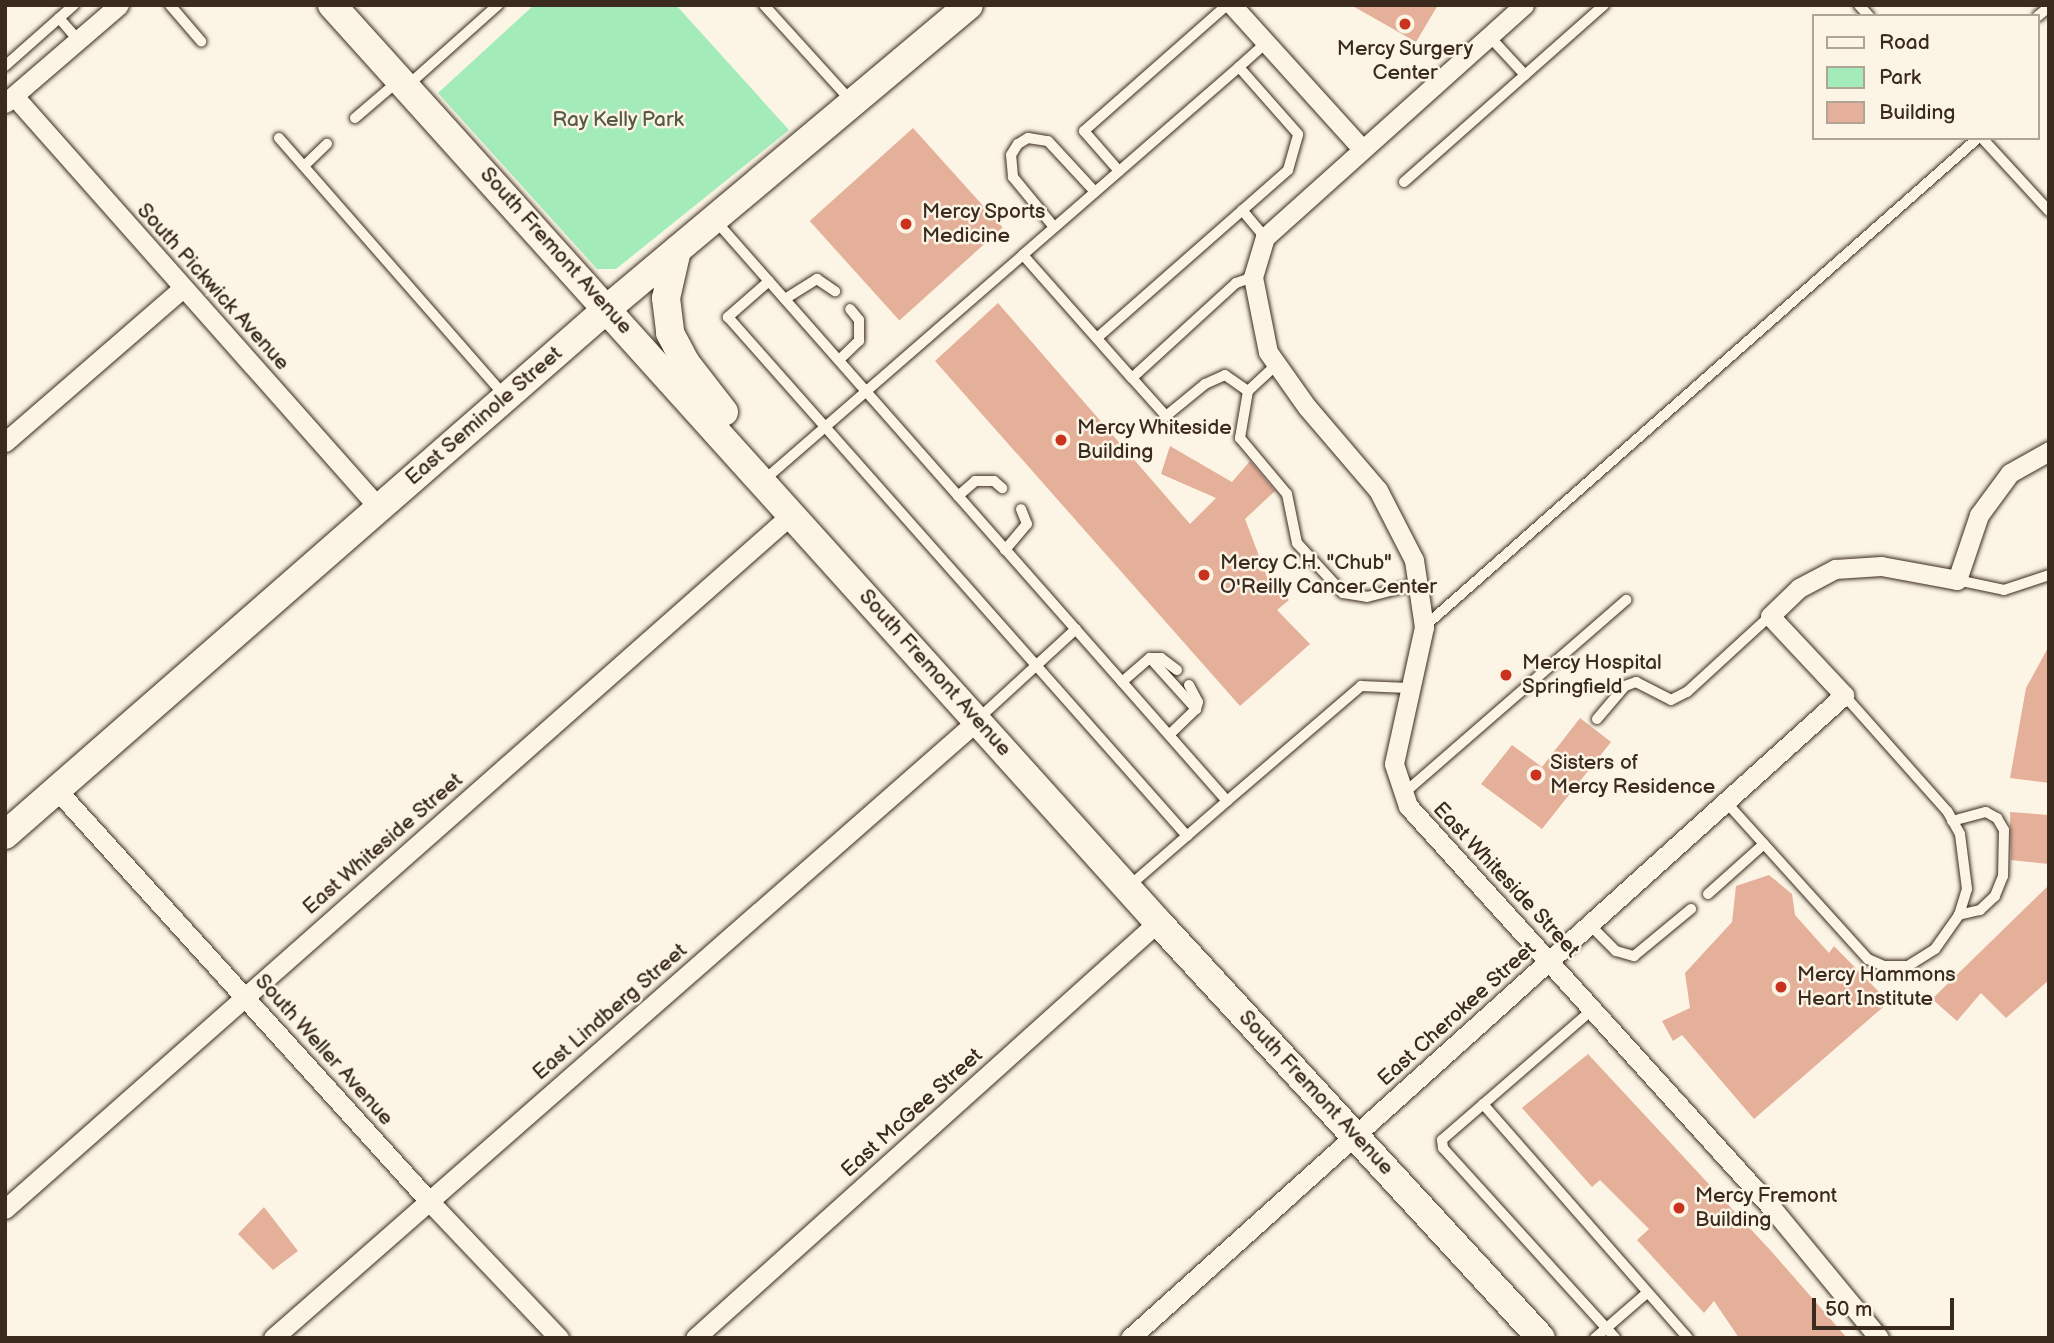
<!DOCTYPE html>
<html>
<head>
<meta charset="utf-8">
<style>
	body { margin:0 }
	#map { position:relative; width:2054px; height:1343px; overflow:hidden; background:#fcf5e5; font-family:"Balsamiq Sans",sans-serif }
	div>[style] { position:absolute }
	.green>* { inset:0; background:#a3ebb9 }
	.building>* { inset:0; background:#e5b099; transform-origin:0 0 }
	.roads { filter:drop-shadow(0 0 2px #3b2a1e) drop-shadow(0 0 2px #3b2a1e) }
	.lane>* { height:10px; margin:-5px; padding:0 5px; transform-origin:5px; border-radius:5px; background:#fcf5e5 }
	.street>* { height:19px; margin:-9.5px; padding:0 9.5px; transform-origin:9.5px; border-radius:9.5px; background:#fcf5e5 }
	.secondary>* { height:28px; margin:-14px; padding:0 14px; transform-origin:14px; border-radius:14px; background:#fcf5e5 }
	.dots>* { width:19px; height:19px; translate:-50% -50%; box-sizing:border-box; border:4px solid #fcf5e5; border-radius:50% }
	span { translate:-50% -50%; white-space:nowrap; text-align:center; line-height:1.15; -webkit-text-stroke:5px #fcf5e5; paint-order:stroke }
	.poi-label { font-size:21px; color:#3b2a1e }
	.left { translate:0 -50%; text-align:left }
	.park-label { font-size:21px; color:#555a45 }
	.street-label { font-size:21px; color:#3b2a1e }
	.frame { position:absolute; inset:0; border:7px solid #3b2a1e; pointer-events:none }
	.legend { position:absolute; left:1812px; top:14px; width:228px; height:126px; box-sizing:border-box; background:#fcf5e5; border:2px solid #afa495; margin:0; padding:9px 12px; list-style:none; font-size:21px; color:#3b2a1e }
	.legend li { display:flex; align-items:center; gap:14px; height:35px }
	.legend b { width:35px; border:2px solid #afa495 }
	.scale { position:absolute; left:1812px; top:1298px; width:142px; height:32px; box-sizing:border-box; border:4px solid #3b2a1e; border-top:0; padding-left:9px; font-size:21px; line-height:24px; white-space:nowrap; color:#3b2a1e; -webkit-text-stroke:5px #fcf5e5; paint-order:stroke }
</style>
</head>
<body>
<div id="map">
	<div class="green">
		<i style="clip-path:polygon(534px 5px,676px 5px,789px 130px,616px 269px,597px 269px,438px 93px)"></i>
	</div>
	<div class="building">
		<i style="clip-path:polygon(1351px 5px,1438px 5px,1416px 42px)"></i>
		<i style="left:913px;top:128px;width:134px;height:139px;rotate:48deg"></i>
		<i style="clip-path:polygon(998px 303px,1190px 524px,1216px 498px,1161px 474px,1170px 446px,1232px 482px,1250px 461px,1275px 491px,1245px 519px,1267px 577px,1289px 600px,1277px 610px,1310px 644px,1240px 706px,935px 361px)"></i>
		<i style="clip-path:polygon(2049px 646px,2049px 783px,2010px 778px,2026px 688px)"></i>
		<i style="clip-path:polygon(1580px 718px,1611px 742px,1542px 829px,1481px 784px,1512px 745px,1542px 767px)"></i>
		<i style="clip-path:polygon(2010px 812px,2049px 815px,2049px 864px,2011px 860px)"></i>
		<i style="clip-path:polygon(1769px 875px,1792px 894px,1795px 915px,1829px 953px,1834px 946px,1889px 1002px,1754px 1119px,1682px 1035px,1673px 1041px,1662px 1021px,1690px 1008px,1685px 973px,1732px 922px,1736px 886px)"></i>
		<i style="clip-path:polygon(2049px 885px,2049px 980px,2006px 1018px,1981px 993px,1957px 1021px,1932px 999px)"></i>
		<i style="clip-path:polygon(1588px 1054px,1772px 1252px,1847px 1338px,1739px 1338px,1714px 1301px,1704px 1313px,1637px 1240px,1649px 1229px,1600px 1180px,1592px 1187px,1522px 1108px)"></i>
		<i style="clip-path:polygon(264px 1207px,298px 1251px,273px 1270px,238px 1234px)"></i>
	</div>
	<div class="roads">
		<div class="lane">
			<i style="left:170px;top:5px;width:48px;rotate:49.3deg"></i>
			<i style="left:764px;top:5px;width:130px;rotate:47.8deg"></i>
			<i style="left:1859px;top:5px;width:15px;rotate:48deg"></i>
			<i style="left:2038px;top:16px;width:14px;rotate:-39deg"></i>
			<i style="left:59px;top:18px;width:29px;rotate:49deg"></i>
			<i style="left:1489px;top:36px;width:53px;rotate:47.3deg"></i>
			<i style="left:5px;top:66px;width:92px;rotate:-41.5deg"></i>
			<i style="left:1239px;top:67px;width:36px;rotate:-42deg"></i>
			<i style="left:407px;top:86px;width:122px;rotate:-41.7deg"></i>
			<i style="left:355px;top:118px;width:55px;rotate:-40.6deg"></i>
			<i style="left:279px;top:138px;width:343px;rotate:48.8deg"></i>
			<i style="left:1982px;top:138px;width:99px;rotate:47.5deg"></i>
			<i style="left:304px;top:166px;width:32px;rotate:-44deg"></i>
			<i style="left:1119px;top:171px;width:53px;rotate:-131.2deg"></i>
			<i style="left:1084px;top:131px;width:191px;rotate:-41.4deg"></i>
			<i style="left:1404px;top:182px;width:267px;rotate:-41.5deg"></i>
			<i style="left:1242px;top:210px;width:35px;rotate:50deg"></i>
			<i style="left:715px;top:220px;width:774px;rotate:48.61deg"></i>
			<i style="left:1227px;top:801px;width:131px;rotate:139deg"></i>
			<i style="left:1054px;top:227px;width:65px;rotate:-129.4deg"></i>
			<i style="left:1013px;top:177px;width:22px;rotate:-95deg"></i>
			<i style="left:1011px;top:155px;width:13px;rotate:-58deg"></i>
			<i style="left:1018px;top:144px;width:12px;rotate:-31deg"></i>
			<i style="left:1028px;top:138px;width:20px;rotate:9deg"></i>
			<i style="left:1048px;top:141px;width:69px;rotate:47.3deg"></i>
			<i style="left:769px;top:281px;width:55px;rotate:138.7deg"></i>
			<i style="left:728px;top:317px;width:693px;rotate:48.51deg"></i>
			<i style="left:785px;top:299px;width:38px;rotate:-32deg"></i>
			<i style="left:817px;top:279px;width:22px;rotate:34deg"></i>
			<i style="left:1097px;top:338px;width:254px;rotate:-41.3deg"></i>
			<i style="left:1288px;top:170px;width:37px;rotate:-74deg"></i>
			<i style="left:1298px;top:134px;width:89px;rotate:-131.4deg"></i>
			<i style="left:1239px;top:67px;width:286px;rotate:139deg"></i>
			<i style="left:1023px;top:255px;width:164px;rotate:48.5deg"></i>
			<i style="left:1132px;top:378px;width:141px;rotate:-42.4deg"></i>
			<i style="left:1236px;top:283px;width:18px;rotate:-19deg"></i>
			<i style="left:839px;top:360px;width:28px;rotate:-44deg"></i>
			<i style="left:859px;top:341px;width:21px;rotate:-90deg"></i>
			<i style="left:859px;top:320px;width:14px;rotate:-129deg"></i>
			<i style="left:1276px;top:365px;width:38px;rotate:137deg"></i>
			<i style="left:1248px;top:391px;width:48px;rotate:99.7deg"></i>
			<i style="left:1240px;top:438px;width:73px;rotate:50deg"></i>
			<i style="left:1287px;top:494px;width:50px;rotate:78.5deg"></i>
			<i style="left:1297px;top:543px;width:68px;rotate:47.4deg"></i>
			<i style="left:1343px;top:593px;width:24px;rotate:9deg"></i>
			<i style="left:1367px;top:597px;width:52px;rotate:-14.6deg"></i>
			<i style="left:1132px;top:378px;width:51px;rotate:48.2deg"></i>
			<i style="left:1166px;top:416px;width:50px;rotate:-39.4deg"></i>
			<i style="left:1205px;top:384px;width:22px;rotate:-24deg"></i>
			<i style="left:1225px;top:375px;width:28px;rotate:35deg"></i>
			<i style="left:763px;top:481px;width:344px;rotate:-41deg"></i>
			<i style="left:958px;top:496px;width:23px;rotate:-41deg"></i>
			<i style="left:975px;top:481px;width:19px"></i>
			<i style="left:994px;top:481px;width:11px;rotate:41deg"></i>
			<i style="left:1005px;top:550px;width:34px;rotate:-50deg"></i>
			<i style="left:1027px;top:524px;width:16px;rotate:-112deg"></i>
			<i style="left:1957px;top:580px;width:48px;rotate:12deg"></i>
			<i style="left:2004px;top:590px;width:47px;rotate:-18.4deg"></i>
			<i style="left:1425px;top:626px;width:738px;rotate:-41.43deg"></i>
			<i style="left:1150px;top:658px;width:11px"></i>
			<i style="left:1161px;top:658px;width:20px;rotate:37deg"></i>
			<i style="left:1122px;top:682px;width:37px;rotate:-41deg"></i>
			<i style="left:1150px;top:658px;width:69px;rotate:48deg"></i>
			<i style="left:1196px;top:709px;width:37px;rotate:136deg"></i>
			<i style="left:1189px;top:685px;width:19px;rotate:62deg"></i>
			<i style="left:1198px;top:702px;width:7px;rotate:106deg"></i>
			<i style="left:978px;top:719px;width:133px;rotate:-42.6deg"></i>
			<i style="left:1597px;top:719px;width:43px;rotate:-49.7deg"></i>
			<i style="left:1625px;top:686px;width:12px;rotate:-20deg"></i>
			<i style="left:1636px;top:682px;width:39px;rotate:27deg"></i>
			<i style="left:1671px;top:700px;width:18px;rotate:-27deg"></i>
			<i style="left:1687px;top:692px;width:113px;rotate:-42.5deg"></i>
			<i style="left:1403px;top:794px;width:296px;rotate:-41deg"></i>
			<i style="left:1227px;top:801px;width:177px;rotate:-40.6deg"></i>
			<i style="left:1361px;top:686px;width:47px;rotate:2.4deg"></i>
			<i style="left:1726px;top:802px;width:212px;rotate:47.9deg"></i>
			<i style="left:1868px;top:959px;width:17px;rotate:24deg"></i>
			<i style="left:1884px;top:966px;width:24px"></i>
			<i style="left:1908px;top:966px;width:32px;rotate:-32deg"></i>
			<i style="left:1935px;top:949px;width:42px;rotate:-54.8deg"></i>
			<i style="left:1959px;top:915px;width:27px;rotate:-73deg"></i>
			<i style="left:1967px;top:889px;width:55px;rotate:-97.3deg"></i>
			<i style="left:1960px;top:834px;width:26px;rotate:-119deg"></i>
			<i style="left:1947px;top:811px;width:155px;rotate:-131.6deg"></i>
			<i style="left:1952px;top:821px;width:35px;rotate:-15deg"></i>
			<i style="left:1986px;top:812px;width:13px;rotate:29deg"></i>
			<i style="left:1997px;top:818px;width:14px;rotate:60deg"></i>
			<i style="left:2004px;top:830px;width:46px;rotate:91.2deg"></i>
			<i style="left:2003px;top:876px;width:22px;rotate:112deg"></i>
			<i style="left:1995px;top:896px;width:21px;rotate:137deg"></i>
			<i style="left:1980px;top:910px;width:22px;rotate:167deg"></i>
			<i style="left:1708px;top:894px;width:75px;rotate:-41.8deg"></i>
			<i style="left:1590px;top:925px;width:37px;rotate:45deg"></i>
			<i style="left:1616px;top:951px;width:19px;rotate:16deg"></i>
			<i style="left:1634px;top:956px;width:74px;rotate:-39.5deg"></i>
			<i style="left:1593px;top:1009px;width:200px;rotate:139.1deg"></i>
			<i style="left:1442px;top:1140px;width:8px;rotate:83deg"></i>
			<i style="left:1443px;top:1148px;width:256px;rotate:47.8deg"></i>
			<i style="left:1483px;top:1104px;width:311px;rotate:48.8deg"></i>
			<i style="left:1595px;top:1338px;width:69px;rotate:-40.9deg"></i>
		</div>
		<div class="street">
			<i style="left:1232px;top:5px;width:194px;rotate:47.9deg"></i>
			<i style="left:1524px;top:5px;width:348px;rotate:138.1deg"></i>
			<i style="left:1265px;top:237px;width:42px;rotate:106.7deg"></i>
			<i style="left:1253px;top:277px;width:76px;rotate:78.7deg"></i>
			<i style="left:1268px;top:352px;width:67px;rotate:54.7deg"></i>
			<i style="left:1307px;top:407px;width:109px;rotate:49.5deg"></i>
			<i style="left:1378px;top:490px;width:79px;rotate:62.8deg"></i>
			<i style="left:1414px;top:560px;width:68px;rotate:81.5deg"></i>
			<i style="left:1424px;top:627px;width:140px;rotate:102.4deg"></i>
			<i style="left:1394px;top:764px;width:44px;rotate:71.6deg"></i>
			<i style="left:1408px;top:806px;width:542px;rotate:47.84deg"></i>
			<i style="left:1772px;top:1208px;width:168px;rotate:50.5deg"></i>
			<i style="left:14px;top:96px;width:550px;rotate:48.46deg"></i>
			<i style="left:5px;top:103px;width:150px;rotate:-40.7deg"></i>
			<i style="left:5px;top:442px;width:235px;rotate:-40.9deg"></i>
			<i style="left:57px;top:790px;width:554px;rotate:47.85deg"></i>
			<i style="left:429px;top:1201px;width:189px;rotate:46.5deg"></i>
			<i style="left:5px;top:1209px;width:1050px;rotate:-41.45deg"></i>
			<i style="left:273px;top:1338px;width:938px;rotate:-41.24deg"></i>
			<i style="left:695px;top:1338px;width:622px;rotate:-41.94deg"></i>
			<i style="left:1130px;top:1338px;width:961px;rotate:-42deg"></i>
			<i style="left:1844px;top:695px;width:108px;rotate:-133.1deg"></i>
			<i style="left:1770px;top:616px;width:40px;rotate:-44deg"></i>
			<i style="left:1799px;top:588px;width:41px;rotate:-27.8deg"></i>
			<i style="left:1835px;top:569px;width:46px;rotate:-3.7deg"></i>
			<i style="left:1881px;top:566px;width:77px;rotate:10.4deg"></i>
			<i style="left:1957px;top:580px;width:69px;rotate:-71.3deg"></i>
			<i style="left:1979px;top:515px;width:52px;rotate:-53.6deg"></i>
			<i style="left:2010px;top:473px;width:45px;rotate:-29.4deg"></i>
		</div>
		<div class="secondary">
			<i style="left:332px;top:5px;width:1234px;rotate:47.99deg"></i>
			<i style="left:1158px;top:922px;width:565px;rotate:47.37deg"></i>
			<i style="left:677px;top:250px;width:49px;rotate:102.9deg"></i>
			<i style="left:666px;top:298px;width:35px;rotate:83deg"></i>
			<i style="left:670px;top:333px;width:34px;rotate:62deg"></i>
			<i style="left:686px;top:363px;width:62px;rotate:52.2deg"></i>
			<i style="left:5px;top:835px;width:801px;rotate:-41.15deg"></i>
			<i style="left:608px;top:308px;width:471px;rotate:-40deg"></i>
		</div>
	</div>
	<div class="dots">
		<i style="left:1405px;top:24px;background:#c8321e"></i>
		<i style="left:906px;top:224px;background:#c8321e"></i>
		<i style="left:1061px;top:440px;background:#c8321e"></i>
		<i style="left:1204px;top:575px;background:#c8321e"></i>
		<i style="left:1506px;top:675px;background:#c8321e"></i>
		<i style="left:1536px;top:775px;background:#c8321e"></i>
		<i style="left:1781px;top:987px;background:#c8321e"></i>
		<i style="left:1679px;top:1208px;background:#c8321e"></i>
	</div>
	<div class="poi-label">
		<span style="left:1405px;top:61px">Mercy Surgery<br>Center</span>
		<span class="left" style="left:922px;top:224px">Mercy Sports<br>Medicine</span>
		<span class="left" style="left:1077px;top:440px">Mercy Whiteside<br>Building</span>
		<span class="left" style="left:1220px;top:575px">Mercy C.H. "Chub"<br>O'Reilly Cancer Center</span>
		<span class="left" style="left:1522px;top:675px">Mercy Hospital<br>Springfield</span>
		<span class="left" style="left:1550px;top:775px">Sisters of<br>Mercy Residence</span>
		<span class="left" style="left:1797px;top:987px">Mercy Hammons<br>Heart Institute</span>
		<span class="left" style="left:1695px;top:1208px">Mercy Fremont<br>Building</span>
	</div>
	<div class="park-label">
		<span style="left:618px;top:120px">Ray Kelly Park</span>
	</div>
	<div class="street-label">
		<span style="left:556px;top:251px;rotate:48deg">South Fremont Avenue</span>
		<span style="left:213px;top:287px;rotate:48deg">South Pickwick Avenue</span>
		<span style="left:484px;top:416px;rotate:-41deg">East Seminole Street</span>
		<span style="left:935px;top:673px;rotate:48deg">South Fremont Avenue</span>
		<span style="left:383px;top:844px;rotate:-41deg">East Whiteside Street</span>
		<span style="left:1506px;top:880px;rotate:47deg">East Whiteside Street</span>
		<span style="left:610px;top:1012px;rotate:-41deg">East Lindberg Street</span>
		<span style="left:1457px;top:1014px;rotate:-42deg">East Cherokee Street</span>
		<span style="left:324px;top:1050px;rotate:48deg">South Weller Avenue</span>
		<span style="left:1316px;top:1093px;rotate:47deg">South Fremont Avenue</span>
		<span style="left:912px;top:1113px;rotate:-42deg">East McGee Street</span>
	</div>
	<div class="frame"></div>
	<ul class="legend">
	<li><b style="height:9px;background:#fcf5e5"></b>Road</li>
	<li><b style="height:19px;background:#a3ebb9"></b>Park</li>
	<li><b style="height:19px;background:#e5b099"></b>Building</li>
	</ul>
	<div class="scale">50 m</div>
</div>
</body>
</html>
